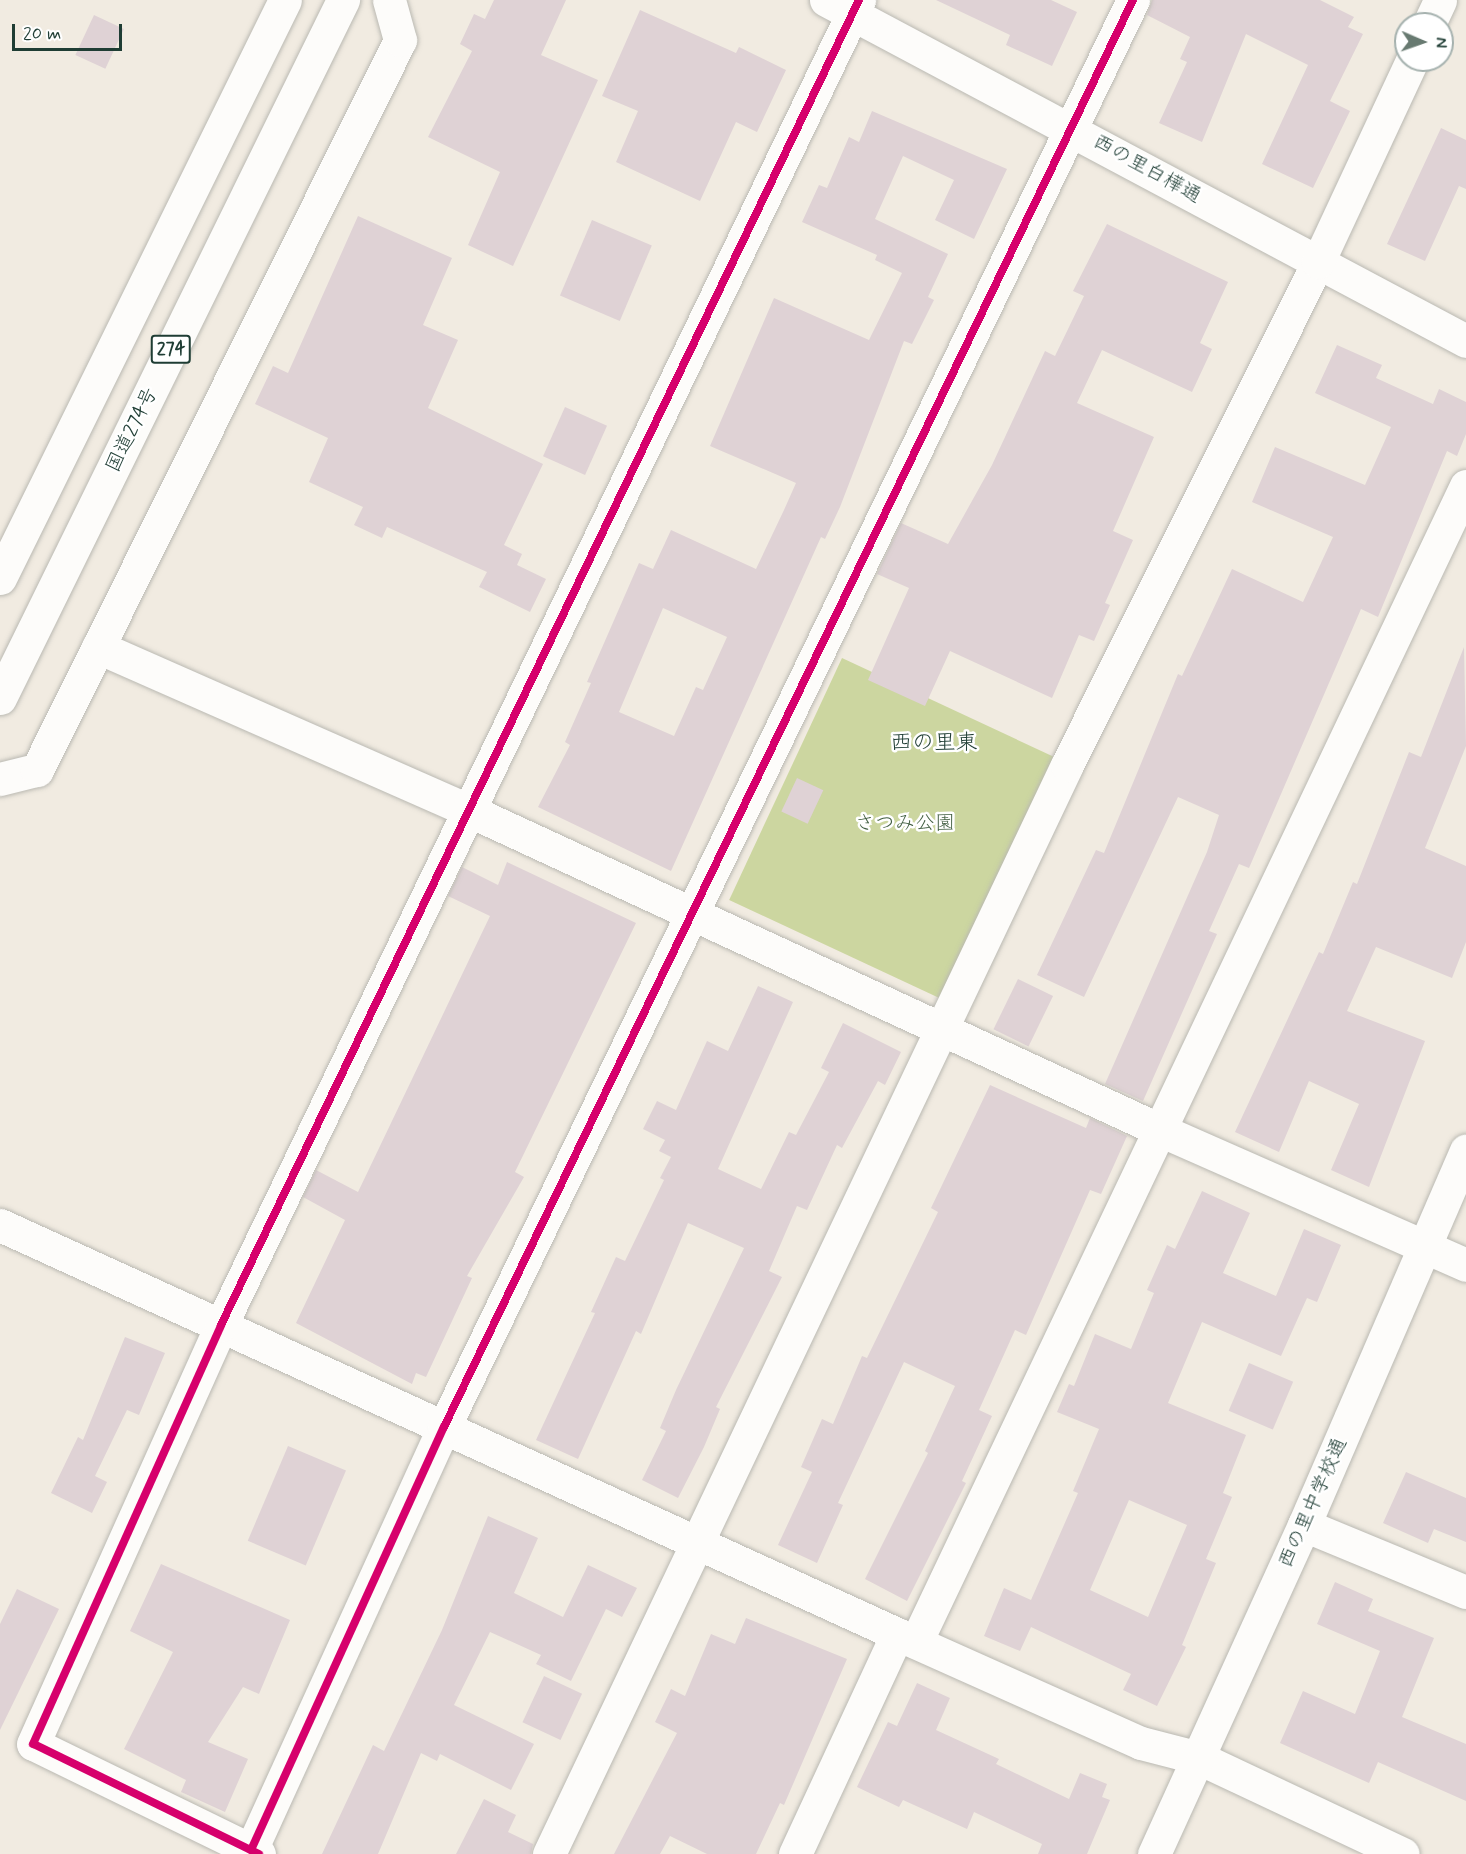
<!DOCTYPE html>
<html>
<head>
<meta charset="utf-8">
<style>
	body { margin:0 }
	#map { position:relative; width:1466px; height:1854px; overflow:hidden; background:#f1ebe1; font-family:Mynerve,"Klee One",sans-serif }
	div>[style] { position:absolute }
	.green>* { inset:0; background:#ccd6a0; transform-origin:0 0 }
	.building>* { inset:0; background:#dfd2d5; transform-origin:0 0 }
	.roads { filter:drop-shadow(0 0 2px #bab9b2) drop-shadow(0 0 2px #bab9b2) }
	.minor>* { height:33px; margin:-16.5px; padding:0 16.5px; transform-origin:16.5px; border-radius:16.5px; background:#fdfcfa }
	.tertiary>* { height:33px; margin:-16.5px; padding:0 16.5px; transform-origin:16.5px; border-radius:16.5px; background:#fdfcfa }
	.trunk>* { height:33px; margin:-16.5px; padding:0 16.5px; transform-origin:16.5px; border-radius:16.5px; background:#fdfcfa }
	.cycleway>* { height:8px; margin:-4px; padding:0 4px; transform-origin:4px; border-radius:4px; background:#d6006c }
	span { translate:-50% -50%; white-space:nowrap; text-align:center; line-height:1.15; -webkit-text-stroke:5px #fff; paint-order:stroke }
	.shield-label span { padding:2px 4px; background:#fff; border:2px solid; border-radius:4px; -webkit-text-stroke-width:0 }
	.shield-label { font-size:18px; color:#1f3d34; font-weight:700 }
	.street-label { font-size:20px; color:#1f3d34 }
	.park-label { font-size:20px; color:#425f42 }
	.quarter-label { font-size:22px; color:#1f3d34 }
	.north { position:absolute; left:1394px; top:12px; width:60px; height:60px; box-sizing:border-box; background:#fff; border:2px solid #a5b1ae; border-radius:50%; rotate:92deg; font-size:16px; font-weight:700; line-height:24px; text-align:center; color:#1f3d34 }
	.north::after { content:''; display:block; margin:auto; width:21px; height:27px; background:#687a71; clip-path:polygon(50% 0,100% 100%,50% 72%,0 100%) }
	.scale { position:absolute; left:12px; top:24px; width:110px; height:27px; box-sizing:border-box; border:3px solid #1f3d34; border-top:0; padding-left:8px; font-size:18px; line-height:21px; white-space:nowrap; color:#1f3d34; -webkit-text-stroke:4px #fff; paint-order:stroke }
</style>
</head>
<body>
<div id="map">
	<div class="green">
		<i style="left:842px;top:658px;width:249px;height:267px;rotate:25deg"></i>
	</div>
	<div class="building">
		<i style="clip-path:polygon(494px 0,566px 0,541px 55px,598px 80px,513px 266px,468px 245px,500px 172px,428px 137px,472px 51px,460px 44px,474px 14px,485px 19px)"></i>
		<i style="clip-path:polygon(936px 0,1051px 0,1077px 12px,1052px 66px,1006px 45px,1010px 35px)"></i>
		<i style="clip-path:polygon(1152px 0,1320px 0,1354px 17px,1348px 27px,1363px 34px,1330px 101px,1350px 111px,1313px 188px,1262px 164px,1308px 65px,1246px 34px,1202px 142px,1159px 123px,1187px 62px,1180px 59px,1190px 37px,1147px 15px)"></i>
		<i style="clip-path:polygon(640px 10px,736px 53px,739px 47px,786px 70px,757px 132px,736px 122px,700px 201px,616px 162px,638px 111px,602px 96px)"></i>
		<i style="left:94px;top:15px;width:33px;height:44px;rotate:25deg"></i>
		<i style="clip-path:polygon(evenodd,872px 111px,1007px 169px,974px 239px,935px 220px,954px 180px,903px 156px,875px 219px,948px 254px,928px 297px,934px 300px,912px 344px,904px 341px,840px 507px,825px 539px,821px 537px,671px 871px,538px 807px,570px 745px,565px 742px,591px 683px,587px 682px,639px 563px,653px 569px,671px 530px,756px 569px,784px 510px,796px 483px,710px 446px,774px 298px,869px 340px,902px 273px,875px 260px,877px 255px,802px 222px,819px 185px,827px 188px,849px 137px,859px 142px,872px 111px,663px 608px,727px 637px,703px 690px,696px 687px,674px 736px,619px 712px,663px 608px)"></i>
		<i style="clip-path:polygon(1441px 128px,1466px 140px,1466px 189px,1459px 186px,1425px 261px,1387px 244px)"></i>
		<i style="clip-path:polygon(358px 216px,452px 258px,423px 325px,458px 340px,428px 408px,543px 464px,504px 545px,522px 554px,517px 565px,546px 579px,530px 612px,479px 587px,487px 572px,387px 527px,382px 538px,354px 525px,363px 507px,309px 482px,328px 438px,255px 404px,273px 366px,288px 373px)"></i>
		<i style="left:592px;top:220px;width:65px;height:82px;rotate:23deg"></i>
		<i style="clip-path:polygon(1107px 224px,1228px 282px,1200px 343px,1212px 349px,1192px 392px,1102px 350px,1077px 403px,1154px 437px,1113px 531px,1133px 540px,1105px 603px,1110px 605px,1094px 641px,1079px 635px,1052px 698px,950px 651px,925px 706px,868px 680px,909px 588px,877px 574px,901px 523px,948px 544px,992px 465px,1045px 351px,1055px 356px,1084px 296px,1073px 291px)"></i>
		<i style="clip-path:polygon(1337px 345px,1382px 365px,1376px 378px,1433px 404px,1439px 389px,1466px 402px,1466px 434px,1457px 456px,1447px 451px,1378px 617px,1361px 609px,1249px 868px,1239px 864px,1209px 931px,1217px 934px,1143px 1101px,1105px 1084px,1207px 852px,1219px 815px,1178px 797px,1084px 997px,1037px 975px,1096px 850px,1104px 853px,1178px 674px,1182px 676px,1232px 569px,1303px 602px,1333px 537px,1252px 502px,1275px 447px,1365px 485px,1391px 427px,1315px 393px)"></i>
		<i style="left:565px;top:407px;width:46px;height:54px;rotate:24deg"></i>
		<i style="clip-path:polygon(1464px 647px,1466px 746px,1425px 848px,1466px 866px,1466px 942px,1452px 978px,1376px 947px,1347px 1011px,1425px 1041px,1369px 1187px,1331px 1170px,1359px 1104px,1309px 1081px,1279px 1152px,1235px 1132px,1319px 952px,1323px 954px,1353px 882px,1357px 884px,1409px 752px,1421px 757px)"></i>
		<i style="left:797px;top:778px;width:29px;height:37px;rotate:25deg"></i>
		<i style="clip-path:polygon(507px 862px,636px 923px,515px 1172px,524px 1177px,467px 1276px,472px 1278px,426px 1377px,416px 1373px,412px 1384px,296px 1323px,345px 1220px,303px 1197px,316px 1170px,358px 1192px,490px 916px,448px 896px,462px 867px,498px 885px)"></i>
		<i style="left:1018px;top:979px;width:39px;height:56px;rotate:26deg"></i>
		<i style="clip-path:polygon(758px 986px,793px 1002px,718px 1169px,761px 1189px,789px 1132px,796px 1135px,829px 1072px,821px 1068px,843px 1023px,901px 1052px,885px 1085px,878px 1081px,842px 1148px,837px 1145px,807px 1210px,797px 1206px,769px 1271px,782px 1277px,716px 1407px,720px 1409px,704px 1447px,678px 1498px,642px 1480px,666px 1431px,660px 1428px,676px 1390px,744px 1248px,688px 1223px,641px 1334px,636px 1331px,578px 1459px,536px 1440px,595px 1313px,591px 1312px,616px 1257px,625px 1261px,664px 1180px,660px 1178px,671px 1157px,659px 1151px,665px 1140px,643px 1129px,657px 1101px,676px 1110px,707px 1041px,728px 1051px)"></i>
		<i style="clip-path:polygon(990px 1085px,1086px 1128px,1090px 1118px,1127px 1136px,1101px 1194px,1090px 1190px,1026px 1335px,1015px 1330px,979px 1410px,992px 1416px,962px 1481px,966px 1483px,907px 1601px,865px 1579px,928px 1453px,925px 1451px,955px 1386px,904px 1362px,838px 1503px,843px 1505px,817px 1563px,778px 1545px,812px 1472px,801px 1467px,822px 1419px,833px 1424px,862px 1356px,867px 1358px,938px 1212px,931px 1208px)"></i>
		<i style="clip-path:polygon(evenodd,1202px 1191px,1250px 1213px,1223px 1273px,1276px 1296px,1304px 1229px,1341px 1245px,1317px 1302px,1307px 1298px,1281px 1356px,1202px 1322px,1168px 1403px,1246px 1435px,1223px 1493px,1232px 1497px,1206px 1559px,1216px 1563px,1182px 1645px,1186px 1647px,1157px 1706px,1123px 1690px,1131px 1674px,1031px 1627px,1020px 1651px,984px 1636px,1004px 1588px,1031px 1600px,1078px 1493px,1073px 1491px,1099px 1429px,1057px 1412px,1069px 1384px,1074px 1386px,1095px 1334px,1131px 1349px,1154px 1293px,1147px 1290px,1167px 1245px,1175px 1249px,1202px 1191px,1129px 1500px,1187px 1525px,1148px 1617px,1090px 1590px,1129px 1500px)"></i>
		<i style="clip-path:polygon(125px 1337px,165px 1353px,139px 1415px,127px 1410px,95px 1476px,107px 1482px,92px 1513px,51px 1493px,78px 1437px,83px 1440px)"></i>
		<i style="left:1249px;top:1363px;width:48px;height:52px;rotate:23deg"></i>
		<i style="left:288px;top:1446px;width:63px;height:103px;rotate:23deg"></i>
		<i style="clip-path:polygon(1406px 1472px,1466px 1498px,1466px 1542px,1434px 1529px,1428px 1543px,1383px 1523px)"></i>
		<i style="clip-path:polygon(488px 1516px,538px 1538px,514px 1593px,563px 1617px,588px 1565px,637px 1588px,622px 1617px,606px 1609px,571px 1681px,536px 1664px,541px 1655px,490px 1632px,454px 1705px,534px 1744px,511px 1790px,440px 1754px,437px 1761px,421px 1753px,378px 1854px,322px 1854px,373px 1745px,384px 1751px,442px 1630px)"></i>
		<i style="clip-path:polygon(161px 1564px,290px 1620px,259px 1694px,243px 1687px,208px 1742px,248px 1759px,225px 1812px,181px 1792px,186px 1780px,124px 1749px,173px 1652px,130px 1631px)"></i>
		<i style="clip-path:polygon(1335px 1582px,1373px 1599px,1368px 1611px,1434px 1638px,1402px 1717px,1466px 1744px,1466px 1801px,1378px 1762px,1369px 1783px,1280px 1743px,1303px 1691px,1355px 1714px,1380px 1651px,1317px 1624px)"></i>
		<i style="clip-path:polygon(17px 1589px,59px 1609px,0 1730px,0 1624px)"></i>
		<i style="clip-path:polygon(746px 1618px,847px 1659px,784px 1805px,780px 1803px,756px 1854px,707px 1854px,670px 1836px,660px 1854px,614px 1854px,677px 1733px,655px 1722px,671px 1689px,685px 1696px,711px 1634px,735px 1644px)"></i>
		<i style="left:544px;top:1676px;width:42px;height:51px;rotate:25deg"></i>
		<i style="clip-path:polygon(917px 1683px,950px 1698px,936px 1730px,999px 1759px,996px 1764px,1069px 1799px,1080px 1773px,1107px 1784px,1102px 1797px,1110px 1800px,1087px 1854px,1038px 1854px,1042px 1844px,974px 1812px,967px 1829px,903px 1800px,899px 1807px,857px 1787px,888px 1722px,897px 1726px)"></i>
		<i style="clip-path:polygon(484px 1799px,516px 1815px,508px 1832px,533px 1844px,531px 1854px,456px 1854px)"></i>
	</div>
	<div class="roads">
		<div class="minor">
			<i style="left:826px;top:0;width:725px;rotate:28.05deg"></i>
			<i style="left:1429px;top:24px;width:26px;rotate:-65deg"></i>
			<i style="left:98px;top:647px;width:404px;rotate:23.8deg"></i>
			<i style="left:468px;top:810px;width:762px;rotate:24.82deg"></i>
			<i style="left:1160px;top:1130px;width:334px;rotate:23.8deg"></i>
			<i style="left:0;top:779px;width:38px;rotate:-14deg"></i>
			<i style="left:37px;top:770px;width:815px;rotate:-63.56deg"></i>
			<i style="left:400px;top:40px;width:41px;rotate:-105.4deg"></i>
			<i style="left:0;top:1225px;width:986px;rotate:24.51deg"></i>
			<i style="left:897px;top:1634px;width:267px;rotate:24.1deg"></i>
			<i style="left:1141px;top:1743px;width:60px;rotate:14.5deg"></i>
			<i style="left:1199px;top:1758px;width:225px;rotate:25.2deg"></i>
			<i style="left:1304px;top:1525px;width:175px;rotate:22.5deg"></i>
			<i style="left:916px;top:1642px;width:1280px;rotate:-64.56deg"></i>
			<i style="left:251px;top:1850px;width:465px;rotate:-65.5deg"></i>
			<i style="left:444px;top:1427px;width:1585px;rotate:-64.23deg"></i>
			<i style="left:259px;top:1854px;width:251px;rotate:-154deg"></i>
			<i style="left:33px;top:1744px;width:459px;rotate:-65.8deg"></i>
			<i style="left:221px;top:1325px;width:1471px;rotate:-64.29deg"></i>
			<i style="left:549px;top:1854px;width:1206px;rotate:-64.56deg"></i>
			<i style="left:1067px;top:765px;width:562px;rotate:-63.48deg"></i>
			<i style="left:1318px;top:262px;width:223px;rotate:-65deg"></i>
			<i style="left:795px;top:1854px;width:242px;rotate:-65.1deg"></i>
		</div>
		<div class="tertiary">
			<i style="left:1154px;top:1854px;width:362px;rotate:-65.5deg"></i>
			<i style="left:1304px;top:1525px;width:408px;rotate:-66.6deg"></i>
		</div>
		<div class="trunk">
			<i style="left:0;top:578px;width:644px;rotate:-63.75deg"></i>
			<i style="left:0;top:698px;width:778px;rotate:-63.83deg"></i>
		</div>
	</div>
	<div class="cycleway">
		<i style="left:251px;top:1850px;width:465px;rotate:-65.5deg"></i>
		<i style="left:444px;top:1427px;width:1585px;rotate:-64.23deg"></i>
		<i style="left:259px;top:1854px;width:251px;rotate:-154deg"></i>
		<i style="left:33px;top:1744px;width:459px;rotate:-65.8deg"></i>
		<i style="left:221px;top:1325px;width:1471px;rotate:-64.29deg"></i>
	</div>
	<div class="shield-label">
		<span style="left:171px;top:349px">274</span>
	</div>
	<div class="street-label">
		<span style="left:1147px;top:169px;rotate:29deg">西の里白樺通</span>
		<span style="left:132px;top:430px;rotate:-64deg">国道274号</span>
		<span style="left:1313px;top:1503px;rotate:-66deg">西の里中学校通</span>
	</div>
	<div class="park-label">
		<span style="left:905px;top:823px">さつみ公園</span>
	</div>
	<div class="quarter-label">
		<span style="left:934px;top:744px">西の里東</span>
	</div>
	<div class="north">N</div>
	<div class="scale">20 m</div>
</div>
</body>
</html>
